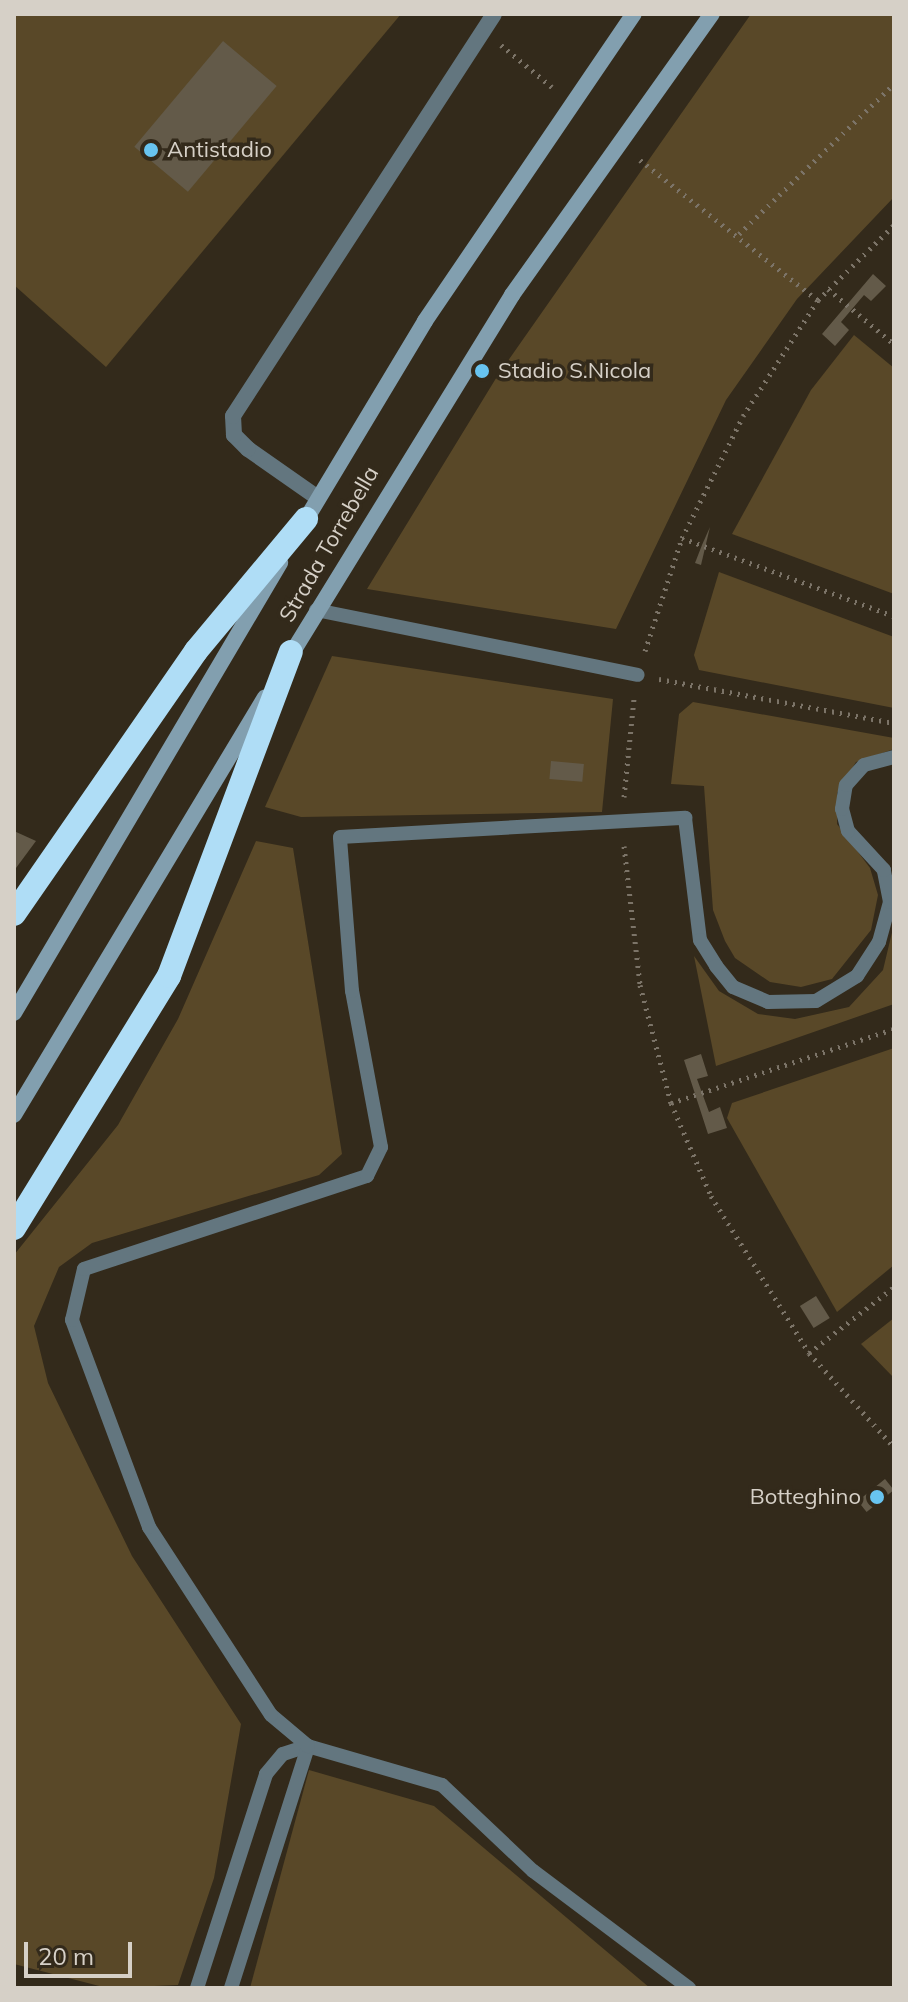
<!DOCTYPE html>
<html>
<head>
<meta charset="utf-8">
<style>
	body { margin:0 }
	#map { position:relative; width:908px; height:2002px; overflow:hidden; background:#332a1b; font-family:Mulish,sans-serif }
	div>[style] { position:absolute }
	.green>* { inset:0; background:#594828 }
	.building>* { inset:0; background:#635a49; transform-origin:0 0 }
	.path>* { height:5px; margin-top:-2.5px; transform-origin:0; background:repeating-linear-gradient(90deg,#7c7468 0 2px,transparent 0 8px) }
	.lane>* { height:14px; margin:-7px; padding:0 7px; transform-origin:7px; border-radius:7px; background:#63767f }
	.street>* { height:16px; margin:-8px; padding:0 8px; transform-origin:8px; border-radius:8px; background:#63767f }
	.secondary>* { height:16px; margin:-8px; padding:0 8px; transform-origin:8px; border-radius:8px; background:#829faf }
	.highway>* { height:24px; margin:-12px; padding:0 12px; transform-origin:12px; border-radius:12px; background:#afddf6 }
	.dots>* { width:22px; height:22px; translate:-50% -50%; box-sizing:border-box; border:4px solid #332a1b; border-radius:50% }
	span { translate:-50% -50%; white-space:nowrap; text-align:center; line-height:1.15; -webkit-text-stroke:7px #332a1b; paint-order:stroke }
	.poi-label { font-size:22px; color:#d6d0c7 }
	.left { translate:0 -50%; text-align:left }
	.right { translate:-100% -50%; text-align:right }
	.street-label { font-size:22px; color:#d6d0c7 }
	.frame { position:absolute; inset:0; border:16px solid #d6d0c7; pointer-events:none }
	.scale { position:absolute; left:24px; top:1942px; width:108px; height:36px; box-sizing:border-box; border:4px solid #d6d0c7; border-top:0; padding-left:10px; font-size:24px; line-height:28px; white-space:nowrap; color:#d6d0c7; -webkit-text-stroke:6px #332a1b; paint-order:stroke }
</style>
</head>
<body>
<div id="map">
	<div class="green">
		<i style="clip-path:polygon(14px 14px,401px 14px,106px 367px,14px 285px)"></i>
		<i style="clip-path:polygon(751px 14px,894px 14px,894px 197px,797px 299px,726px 400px,616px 629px,367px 589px,498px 375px)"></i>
		<i style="clip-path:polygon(854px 335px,894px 368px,894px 594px,732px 534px,811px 390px)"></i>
		<i style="clip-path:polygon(719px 572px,894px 637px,894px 708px,699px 670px,694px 655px)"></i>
		<i style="clip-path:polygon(332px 656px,613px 699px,602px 812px,301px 817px,265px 807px)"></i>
		<i style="clip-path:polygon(693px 702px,894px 738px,894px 749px,856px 762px,837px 793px,837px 824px,870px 868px,878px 895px,871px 930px,832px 979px,801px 987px,770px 982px,735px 958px,725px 941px,713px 910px,704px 786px,671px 784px,679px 714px)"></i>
		<i style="clip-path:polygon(256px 841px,293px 848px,342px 1154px,319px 1175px,92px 1243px,59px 1267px,34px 1326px,48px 1383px,132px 1556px,241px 1724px,214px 1878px,178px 1985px,107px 1988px,14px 1964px,14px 1255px,118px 1125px,178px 1019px)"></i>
		<i style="clip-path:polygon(894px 924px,894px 1004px,716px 1066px,694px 956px,719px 991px,758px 1014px,795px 1019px,849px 1007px,883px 970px)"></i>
		<i style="clip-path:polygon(894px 1048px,894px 1265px,837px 1312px,727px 1118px,732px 1103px)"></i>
		<i style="clip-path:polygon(894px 1318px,894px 1378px,861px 1344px)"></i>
		<i style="clip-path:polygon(309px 1770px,434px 1806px,650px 1988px,250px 1988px)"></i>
	</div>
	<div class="building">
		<i style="left:223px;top:41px;width:70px;height:138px;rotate:40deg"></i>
		<i style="clip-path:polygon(873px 274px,886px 286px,871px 301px,864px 295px,841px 322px,849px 330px,835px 346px,822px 334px)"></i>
		<i style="clip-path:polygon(710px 527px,701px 565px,695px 563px,702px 545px)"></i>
		<i style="left:551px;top:761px;width:33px;height:18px;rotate:5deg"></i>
		<i style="clip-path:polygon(14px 831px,36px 841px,16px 868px,14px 867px)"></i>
		<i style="clip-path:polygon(701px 1054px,708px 1076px,697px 1079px,709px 1112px,720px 1107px,727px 1128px,708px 1134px,684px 1060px)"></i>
		<i style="left:816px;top:1296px;width:26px;height:19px;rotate:58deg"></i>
		<i style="left:885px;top:1479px;width:14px;height:35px;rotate:51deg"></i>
	</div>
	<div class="path">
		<i style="left:501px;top:45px;width:66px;rotate:39.5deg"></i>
		<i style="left:640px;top:160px;width:226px;rotate:38.3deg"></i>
		<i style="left:739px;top:234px;width:216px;rotate:-44.1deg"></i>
		<i style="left:828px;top:289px;width:86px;rotate:39.8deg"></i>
		<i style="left:682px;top:538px;width:226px;rotate:20.2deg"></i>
		<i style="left:645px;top:651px;width:119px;rotate:-71.9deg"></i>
		<i style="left:682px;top:538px;width:136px;rotate:-63.4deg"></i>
		<i style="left:743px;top:416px;width:138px;rotate:-57.1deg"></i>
		<i style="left:818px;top:300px;width:107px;rotate:-44.6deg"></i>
		<i style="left:659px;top:679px;width:239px;rotate:10.6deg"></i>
		<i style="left:624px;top:797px;width:99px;rotate:-84.2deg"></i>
		<i style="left:624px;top:846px;width:140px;rotate:83.4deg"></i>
		<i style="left:640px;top:985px;width:122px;rotate:75.3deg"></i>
		<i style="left:671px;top:1103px;width:101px;rotate:66.7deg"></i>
		<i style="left:711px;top:1196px;width:185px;rotate:58deg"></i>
		<i style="left:809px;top:1353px;width:127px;rotate:47.9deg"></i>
		<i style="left:671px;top:1103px;width:235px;rotate:-18.4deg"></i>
		<i style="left:809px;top:1353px;width:108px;rotate:-37.8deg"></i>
	</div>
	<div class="lane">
		<i style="left:316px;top:610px;width:328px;rotate:11.4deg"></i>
		<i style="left:197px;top:1988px;width:225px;rotate:-72.1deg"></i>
		<i style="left:266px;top:1774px;width:26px;rotate:-50deg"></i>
		<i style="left:283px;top:1754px;width:26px;rotate:-18deg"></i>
		<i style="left:231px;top:1988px;width:254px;rotate:-72.3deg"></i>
		<i style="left:689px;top:1988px;width:195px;rotate:-143.1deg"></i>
		<i style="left:533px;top:1871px;width:125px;rotate:-136.6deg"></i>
		<i style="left:442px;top:1785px;width:140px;rotate:-163.8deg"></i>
		<i style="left:308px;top:1746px;width:48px;rotate:-140deg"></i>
		<i style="left:271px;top:1715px;width:224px;rotate:-123deg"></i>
		<i style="left:149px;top:1527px;width:221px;rotate:-110.4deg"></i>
		<i style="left:72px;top:1320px;width:52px;rotate:-76.8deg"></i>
		<i style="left:84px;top:1269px;width:298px;rotate:-18.2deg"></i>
		<i style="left:367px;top:1176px;width:32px;rotate:-64deg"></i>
		<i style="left:381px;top:1147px;width:159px;rotate:-100.5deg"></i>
		<i style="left:352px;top:991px;width:154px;rotate:-94.5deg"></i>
		<i style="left:340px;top:837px;width:346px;rotate:-3.2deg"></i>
		<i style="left:685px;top:818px;width:123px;rotate:83deg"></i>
		<i style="left:700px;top:940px;width:31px;rotate:58deg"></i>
		<i style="left:716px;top:966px;width:27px;rotate:51deg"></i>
		<i style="left:733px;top:987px;width:38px;rotate:23deg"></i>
		<i style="left:768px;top:1002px;width:48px;rotate:-1.2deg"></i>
		<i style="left:816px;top:1001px;width:48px;rotate:-31.4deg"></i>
		<i style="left:857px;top:976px;width:40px;rotate:-57.1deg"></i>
		<i style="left:879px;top:942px;width:41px;rotate:-74.6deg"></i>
		<i style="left:890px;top:902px;width:33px;rotate:-101deg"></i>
		<i style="left:884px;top:870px;width:53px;rotate:-132.7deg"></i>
		<i style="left:848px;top:831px;width:23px;rotate:-105deg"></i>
		<i style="left:842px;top:809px;width:24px;rotate:-81deg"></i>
		<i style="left:846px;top:785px;width:27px;rotate:-48deg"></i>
		<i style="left:864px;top:765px;width:31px;rotate:-15deg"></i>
	</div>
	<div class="street">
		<i style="left:318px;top:498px;width:85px;rotate:-145deg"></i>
		<i style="left:248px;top:449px;width:20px;rotate:-135deg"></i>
		<i style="left:234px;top:435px;width:19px;rotate:-93deg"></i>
		<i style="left:233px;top:416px;width:479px;rotate:-57deg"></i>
	</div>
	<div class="secondary">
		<i style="left:302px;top:526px;width:239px;rotate:-59deg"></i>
		<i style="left:425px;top:321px;width:371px;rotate:-55.8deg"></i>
		<i style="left:287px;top:661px;width:430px;rotate:-58.4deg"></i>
		<i style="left:512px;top:295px;width:345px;rotate:-54.6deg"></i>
		<i style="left:14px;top:1013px;width:523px;rotate:-59.41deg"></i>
		<i style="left:14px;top:1115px;width:487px;rotate:-59deg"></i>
	</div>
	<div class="highway">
		<i style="left:14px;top:914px;width:320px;rotate:-55.3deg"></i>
		<i style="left:196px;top:651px;width:172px;rotate:-50.2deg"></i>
		<i style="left:14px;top:1228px;width:296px;rotate:-58.4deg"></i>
		<i style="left:169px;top:976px;width:346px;rotate:-69.4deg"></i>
	</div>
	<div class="dots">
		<i style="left:151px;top:150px;background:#68c4f0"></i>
		<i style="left:482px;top:371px;background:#68c4f0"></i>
		<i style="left:877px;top:1497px;background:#68c4f0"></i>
	</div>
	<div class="poi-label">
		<span class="left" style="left:167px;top:150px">Antistadio</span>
		<span class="left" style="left:498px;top:371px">Stadio S.Nicola</span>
		<span class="right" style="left:861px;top:1497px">Botteghino</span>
	</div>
	<div class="street-label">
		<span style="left:329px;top:544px;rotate:-60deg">Strada Torrebella</span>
	</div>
	<div class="frame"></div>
	<div class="scale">20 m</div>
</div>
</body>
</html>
